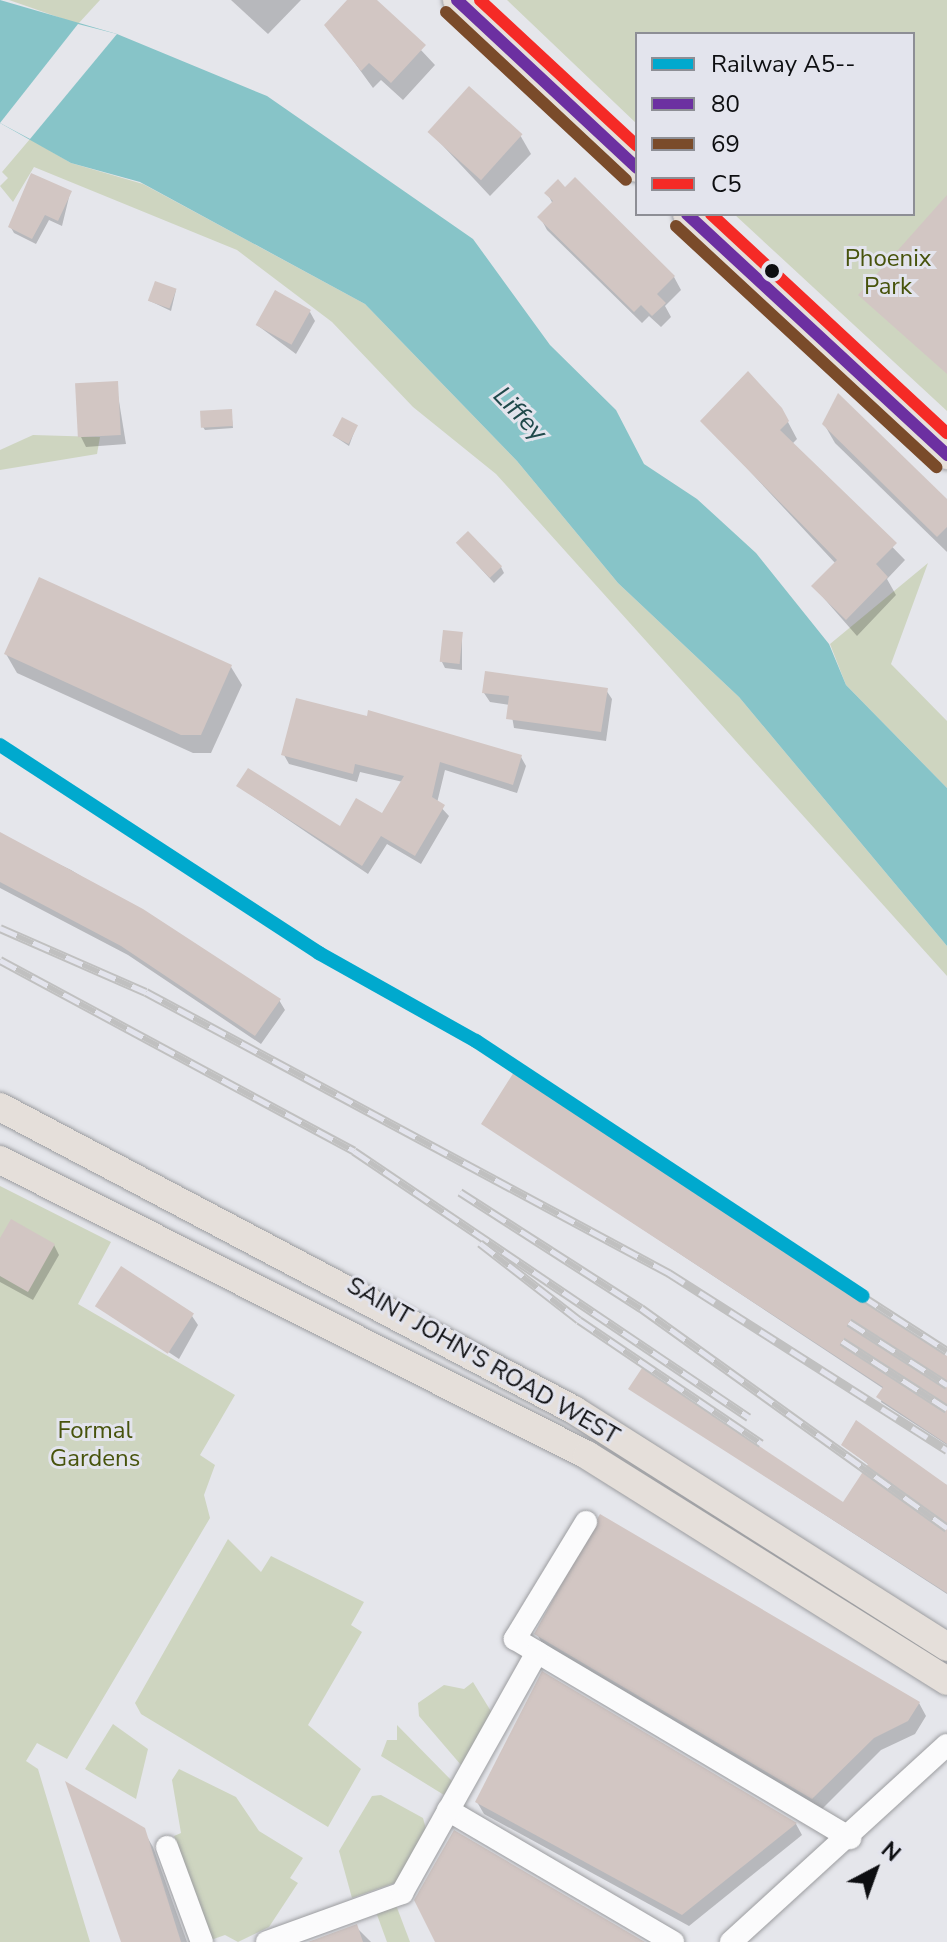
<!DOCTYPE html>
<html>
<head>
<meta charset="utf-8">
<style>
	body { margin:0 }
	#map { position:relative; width:947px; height:1942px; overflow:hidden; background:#e5e6eb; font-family:"Nunito Sans",sans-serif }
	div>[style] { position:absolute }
	.green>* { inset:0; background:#ced5c0 }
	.water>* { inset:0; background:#87c4c8 }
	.pier>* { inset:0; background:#e5e6eb }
	.shadow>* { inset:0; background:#0003 }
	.building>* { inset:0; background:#d2c6c3; transform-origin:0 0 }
	.roads { filter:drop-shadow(0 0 2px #9c9da0) drop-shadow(0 0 2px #9c9da0) }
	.minor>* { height:22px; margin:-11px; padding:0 11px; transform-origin:11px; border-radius:11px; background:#fbfbfc }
	.major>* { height:28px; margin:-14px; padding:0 14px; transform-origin:14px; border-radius:14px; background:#e5dfda }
	.rail>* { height:9px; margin-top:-4.5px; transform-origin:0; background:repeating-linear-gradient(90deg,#e3e4ed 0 18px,#c0c0c0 0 36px); box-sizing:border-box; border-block:2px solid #c0c0c0 }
	.bus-1>* { height:12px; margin:-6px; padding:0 6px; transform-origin:6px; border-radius:6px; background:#6c30a1 }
	.bus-2>* { height:12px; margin:-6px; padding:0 6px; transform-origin:6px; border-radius:6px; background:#7a4b2a }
	.bus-3>* { height:12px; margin:-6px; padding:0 6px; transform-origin:6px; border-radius:6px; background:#f52a26 }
	.rail-1>* { height:14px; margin:-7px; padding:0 7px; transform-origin:7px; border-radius:7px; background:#00a9ce }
	.dots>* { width:22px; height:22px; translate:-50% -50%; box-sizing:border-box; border:4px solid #e3e4ed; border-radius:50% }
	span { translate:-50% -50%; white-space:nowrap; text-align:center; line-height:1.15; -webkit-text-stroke:6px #e3e4ed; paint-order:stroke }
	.park-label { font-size:24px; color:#47530c }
	.street-label { font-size:24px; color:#0d0e11 }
	.water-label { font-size:26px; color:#20494b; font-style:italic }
	.legend { position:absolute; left:635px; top:32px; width:280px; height:184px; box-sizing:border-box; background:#e3e4ed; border:2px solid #8d8e95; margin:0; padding:10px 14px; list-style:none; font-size:24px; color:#0d0e11 }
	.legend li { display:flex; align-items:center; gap:16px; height:40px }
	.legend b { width:40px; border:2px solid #8d8e95 }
	.north { position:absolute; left:835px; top:1830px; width:80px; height:80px; -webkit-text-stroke:6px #e3e4ed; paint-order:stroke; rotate:41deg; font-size:22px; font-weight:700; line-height:32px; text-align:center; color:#0d0e11 }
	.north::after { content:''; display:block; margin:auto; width:28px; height:36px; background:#0d0e11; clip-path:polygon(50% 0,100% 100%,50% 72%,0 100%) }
</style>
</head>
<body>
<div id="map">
	<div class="green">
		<i style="clip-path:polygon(9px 0,100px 0,78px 24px)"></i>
		<i style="clip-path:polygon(507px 0,947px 0,947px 411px,734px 214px,913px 214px,913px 34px,637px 34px,637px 124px)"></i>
		<i style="clip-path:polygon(30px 139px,71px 163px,143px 184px,365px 304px,517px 461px,618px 583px,739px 697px,947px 946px,947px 976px,496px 474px,413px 407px,332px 322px,237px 250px,34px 167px,13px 202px,0 186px,8px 178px,2px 172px)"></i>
		<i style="clip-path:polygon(33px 435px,100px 437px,97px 454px,0 470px,0 450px)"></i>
		<i style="clip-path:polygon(928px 563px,891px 664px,947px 721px,947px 788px,846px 685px,830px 644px)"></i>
		<i style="clip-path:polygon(0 1186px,111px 1242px,78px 1304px,235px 1395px,200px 1455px,215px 1465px,204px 1495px,210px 1518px,67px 1759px,37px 1743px,26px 1761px,38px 1769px,90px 1942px,0 1942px)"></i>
		<i style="clip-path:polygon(228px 1539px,261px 1572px,271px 1556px,364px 1602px,351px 1625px,362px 1632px,308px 1725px,361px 1769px,328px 1827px,141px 1714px,135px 1703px)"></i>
		<i style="clip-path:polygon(473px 1682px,492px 1713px,461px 1765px,419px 1716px,418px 1703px,444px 1685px,464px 1689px)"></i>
		<i style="clip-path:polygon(113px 1724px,148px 1749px,136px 1799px,85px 1769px)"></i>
		<i style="clip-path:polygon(397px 1725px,452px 1781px,444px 1795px,381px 1756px,387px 1740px,397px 1740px)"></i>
		<i style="clip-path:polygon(179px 1769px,236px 1797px,259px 1831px,303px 1858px,290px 1878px,298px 1883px,269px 1927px,238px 1942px,225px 1935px,208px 1941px,174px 1836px,181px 1833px,172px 1780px)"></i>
		<i style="clip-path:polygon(381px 1795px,423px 1818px,426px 1829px,397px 1882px,352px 1898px,339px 1851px,372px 1796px)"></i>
		<i style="clip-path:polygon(396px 1905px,410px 1942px,387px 1942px,376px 1912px)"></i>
	</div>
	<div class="water">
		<i style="clip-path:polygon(0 0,117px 34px,267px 96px,473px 239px,550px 345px,616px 410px,644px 464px,697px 499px,756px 553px,829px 644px,846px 685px,947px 788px,947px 946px,739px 697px,618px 583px,517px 461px,365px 304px,140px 182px,71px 163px,0 123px)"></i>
	</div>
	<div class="pier">
		<i style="clip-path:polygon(78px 24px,117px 34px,30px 139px,0 123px)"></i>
	</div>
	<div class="shadow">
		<i style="clip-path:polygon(231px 0,301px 0,268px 34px)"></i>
		<i style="clip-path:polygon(350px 0,374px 0,435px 65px,403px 100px,381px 80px,373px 88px,327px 25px)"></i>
		<i style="clip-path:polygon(430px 132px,520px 135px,531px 154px,490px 196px)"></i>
		<i style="clip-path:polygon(70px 193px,62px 226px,49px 220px,36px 244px,14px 233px,10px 226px)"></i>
		<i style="clip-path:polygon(547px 193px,674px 277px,681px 290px,665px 306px,671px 317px,661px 327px,649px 316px,642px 323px,547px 230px,540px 217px,553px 204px)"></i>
		<i style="clip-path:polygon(176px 290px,171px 311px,150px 301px)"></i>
		<i style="clip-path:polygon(310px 312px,315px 321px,296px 354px,257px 325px)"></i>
		<i style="clip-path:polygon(116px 383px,126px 444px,86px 447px,81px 437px)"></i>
		<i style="clip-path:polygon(781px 409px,797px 439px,792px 444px,905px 560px,887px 579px,896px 595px,857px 636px,814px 587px,836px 564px,703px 421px)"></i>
		<i style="clip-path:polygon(231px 411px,233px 428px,205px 430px,203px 427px)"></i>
		<i style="clip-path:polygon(824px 424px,947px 502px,947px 552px,835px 443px)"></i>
		<i style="clip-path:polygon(356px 427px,349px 446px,334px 436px)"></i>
		<i style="clip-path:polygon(458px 544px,501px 567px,504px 573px,494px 583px)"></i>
		<i style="clip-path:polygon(462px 634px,462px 670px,445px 668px,442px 662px)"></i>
		<i style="clip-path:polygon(6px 654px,231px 667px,242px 685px,211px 753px,193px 753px,17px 673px)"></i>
		<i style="clip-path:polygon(606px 690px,612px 699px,606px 741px,514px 728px,510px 705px,490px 702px,484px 693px)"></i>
		<i style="clip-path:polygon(284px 755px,521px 757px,526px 766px,517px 793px,445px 770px,437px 803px,449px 816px,421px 864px,387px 844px,368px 874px,238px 786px,340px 829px,383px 816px,403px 782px,360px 772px,357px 782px,289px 764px)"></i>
		<i style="clip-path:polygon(0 836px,71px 870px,279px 1000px,285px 1010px,261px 1044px,128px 955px,0 888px)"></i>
		<i style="clip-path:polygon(484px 1124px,947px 1358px,947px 1445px,881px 1402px,884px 1389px)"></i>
		<i style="clip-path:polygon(0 1242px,54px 1245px,59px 1255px,33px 1300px,0 1282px)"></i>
		<i style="clip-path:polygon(100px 1307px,192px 1316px,198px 1325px,179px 1359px)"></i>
		<i style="clip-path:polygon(631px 1389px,844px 1504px,869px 1465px,843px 1445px,947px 1485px,947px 1594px)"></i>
		<i style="clip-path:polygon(537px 1634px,919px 1703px,926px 1716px,915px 1734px,881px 1750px,820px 1811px,544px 1647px)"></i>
		<i style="clip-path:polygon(543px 1674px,796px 1824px,802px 1835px,689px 1926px,484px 1814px,477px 1802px)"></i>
		<i style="clip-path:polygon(143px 1830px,153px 1847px,187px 1942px,127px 1942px)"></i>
		<i style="clip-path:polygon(356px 1927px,371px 1942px,314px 1942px)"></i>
	</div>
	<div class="building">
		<i style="clip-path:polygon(347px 0,377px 0,426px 45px,391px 83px,369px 63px,361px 71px,324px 25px)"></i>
		<i style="left:469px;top:86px;width:72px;height:62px;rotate:42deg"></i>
		<i style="clip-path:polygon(31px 173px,72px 191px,58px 221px,45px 215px,32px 239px,8px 227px)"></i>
		<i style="clip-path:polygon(575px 177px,675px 276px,657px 294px,666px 303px,652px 316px,641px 305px,634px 312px,537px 217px,553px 201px,544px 193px,558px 179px,565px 187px)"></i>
		<i style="clip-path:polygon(947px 195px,947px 374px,858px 295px)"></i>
		<i style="left:155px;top:281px;width:23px;height:21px;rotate:20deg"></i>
		<i style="left:275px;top:290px;width:41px;height:40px;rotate:29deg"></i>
		<i style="clip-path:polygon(748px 371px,782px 408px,789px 421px,780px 430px,897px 543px,876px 564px,888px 577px,846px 620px,811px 586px,837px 560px,700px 421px)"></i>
		<i style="left:118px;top:381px;width:54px;height:43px;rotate:87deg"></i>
		<i style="clip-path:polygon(838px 393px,947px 499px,947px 527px,937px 537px,822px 424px)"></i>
		<i style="left:232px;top:409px;width:17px;height:32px;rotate:87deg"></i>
		<i style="left:342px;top:417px;width:18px;height:21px;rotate:27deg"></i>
		<i style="left:468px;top:531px;width:49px;height:17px;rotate:46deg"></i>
		<i style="clip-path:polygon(39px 577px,232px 665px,201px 735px,181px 735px,4px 654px)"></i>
		<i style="left:443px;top:630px;width:20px;height:32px;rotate:6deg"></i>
		<i style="clip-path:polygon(485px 671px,608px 688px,601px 732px,506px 719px,509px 696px,482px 693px)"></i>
		<i style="clip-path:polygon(296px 698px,367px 716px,368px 710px,522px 755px,513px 785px,440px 762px,432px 797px,445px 805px,415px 856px,381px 836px,362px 866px,236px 786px,248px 768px,340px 826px,356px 798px,382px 813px,404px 776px,355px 764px,353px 774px,281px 755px)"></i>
		<i style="clip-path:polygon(0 832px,143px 909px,281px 999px,255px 1036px,121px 946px,0 882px)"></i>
		<i style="clip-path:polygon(514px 1072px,947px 1356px,947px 1444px,876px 1397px,883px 1387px,481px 1124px)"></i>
		<i style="clip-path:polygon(11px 1219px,55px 1244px,28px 1292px,0 1276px,0 1238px)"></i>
		<i style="left:121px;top:1266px;width:87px;height:48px;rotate:33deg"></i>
		<i style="clip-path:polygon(642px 1368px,843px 1502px,868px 1464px,841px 1445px,856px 1420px,947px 1485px,947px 1593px,628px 1389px)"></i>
		<i style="clip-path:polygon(600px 1514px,920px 1702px,908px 1721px,874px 1738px,812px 1799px,534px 1634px)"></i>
		<i style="clip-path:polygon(542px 1671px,797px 1823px,682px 1915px,475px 1802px)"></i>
		<i style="clip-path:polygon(65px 1781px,145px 1828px,181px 1942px,121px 1942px)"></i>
		<i style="clip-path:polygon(454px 1830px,645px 1942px,435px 1942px,414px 1900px)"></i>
		<i style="clip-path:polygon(357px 1924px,363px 1942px,308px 1942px)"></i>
	</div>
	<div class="roads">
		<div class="minor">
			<i style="left:586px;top:1522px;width:137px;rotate:121.3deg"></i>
			<i style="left:515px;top:1639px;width:390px;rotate:30.7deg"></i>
			<i style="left:448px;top:1810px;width:261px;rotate:30.4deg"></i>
			<i style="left:167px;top:1847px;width:101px;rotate:69.8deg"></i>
			<i style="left:267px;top:1942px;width:144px;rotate:-19.9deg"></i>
			<i style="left:402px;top:1893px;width:276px;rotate:-60.7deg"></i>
			<i style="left:731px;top:1942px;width:292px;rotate:-42.4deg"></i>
		</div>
		<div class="major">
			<i style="left:457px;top:0;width:246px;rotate:43deg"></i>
			<i style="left:687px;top:214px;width:355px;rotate:42.8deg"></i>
			<i style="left:0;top:1107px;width:649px;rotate:27.83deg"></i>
			<i style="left:574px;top:1410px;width:442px;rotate:32.4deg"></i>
			<i style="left:0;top:1160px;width:657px;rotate:26.68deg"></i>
			<i style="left:587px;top:1455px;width:425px;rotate:32.1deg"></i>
		</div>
	</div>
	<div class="rail">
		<i style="left:0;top:928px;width:159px;rotate:23.7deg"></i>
		<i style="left:146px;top:992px;width:594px;rotate:28.25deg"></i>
		<i style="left:669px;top:1273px;width:330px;rotate:32.5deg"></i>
		<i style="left:0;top:960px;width:402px;rotate:28.3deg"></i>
		<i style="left:354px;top:1151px;width:476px;rotate:34deg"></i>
		<i style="left:460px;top:1192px;width:215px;rotate:32.7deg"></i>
		<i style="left:641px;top:1308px;width:377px;rotate:35.7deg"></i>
		<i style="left:480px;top:1243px;width:125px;rotate:37.9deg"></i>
		<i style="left:579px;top:1320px;width:220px;rotate:34.1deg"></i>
		<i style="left:862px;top:1296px;width:101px;rotate:32.9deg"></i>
		<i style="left:849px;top:1322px;width:117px;rotate:32.7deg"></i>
		<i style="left:842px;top:1341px;width:125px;rotate:32.9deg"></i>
	</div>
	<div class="bus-1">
		<i style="left:457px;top:0;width:246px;rotate:43deg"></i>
		<i style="left:687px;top:214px;width:355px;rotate:42.8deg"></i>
	</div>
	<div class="bus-2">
		<i style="left:446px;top:12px;width:246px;rotate:43deg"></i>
		<i style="left:676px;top:226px;width:355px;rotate:42.8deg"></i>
	</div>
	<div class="bus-3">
		<i style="left:480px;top:0;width:214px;rotate:42.9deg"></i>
		<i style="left:711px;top:214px;width:322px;rotate:42.9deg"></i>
	</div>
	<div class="rail-1">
		<i style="left:0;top:745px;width:381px;rotate:33.1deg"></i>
		<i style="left:319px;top:953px;width:180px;rotate:29.3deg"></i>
		<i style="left:476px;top:1041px;width:463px;rotate:33.4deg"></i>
	</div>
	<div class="dots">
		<i style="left:772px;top:271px;background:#0d0e11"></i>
	</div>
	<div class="park-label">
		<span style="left:888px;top:273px">Phoenix<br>Park</span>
		<span style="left:95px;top:1445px">Formal<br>Gardens</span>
	</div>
	<div class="street-label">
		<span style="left:483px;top:1361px;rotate:30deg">SAINT JOHN'S ROAD WEST</span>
	</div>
	<div class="water-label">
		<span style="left:520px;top:414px;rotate:46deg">Liffey</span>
	</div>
	<ul class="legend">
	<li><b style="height:10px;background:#00a9ce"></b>Railway A5--</li>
	<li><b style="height:10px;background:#6c30a1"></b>80</li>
	<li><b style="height:10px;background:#7a4b2a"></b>69</li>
	<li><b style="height:10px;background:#f52a26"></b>C5</li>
	</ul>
	<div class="north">N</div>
</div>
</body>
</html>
